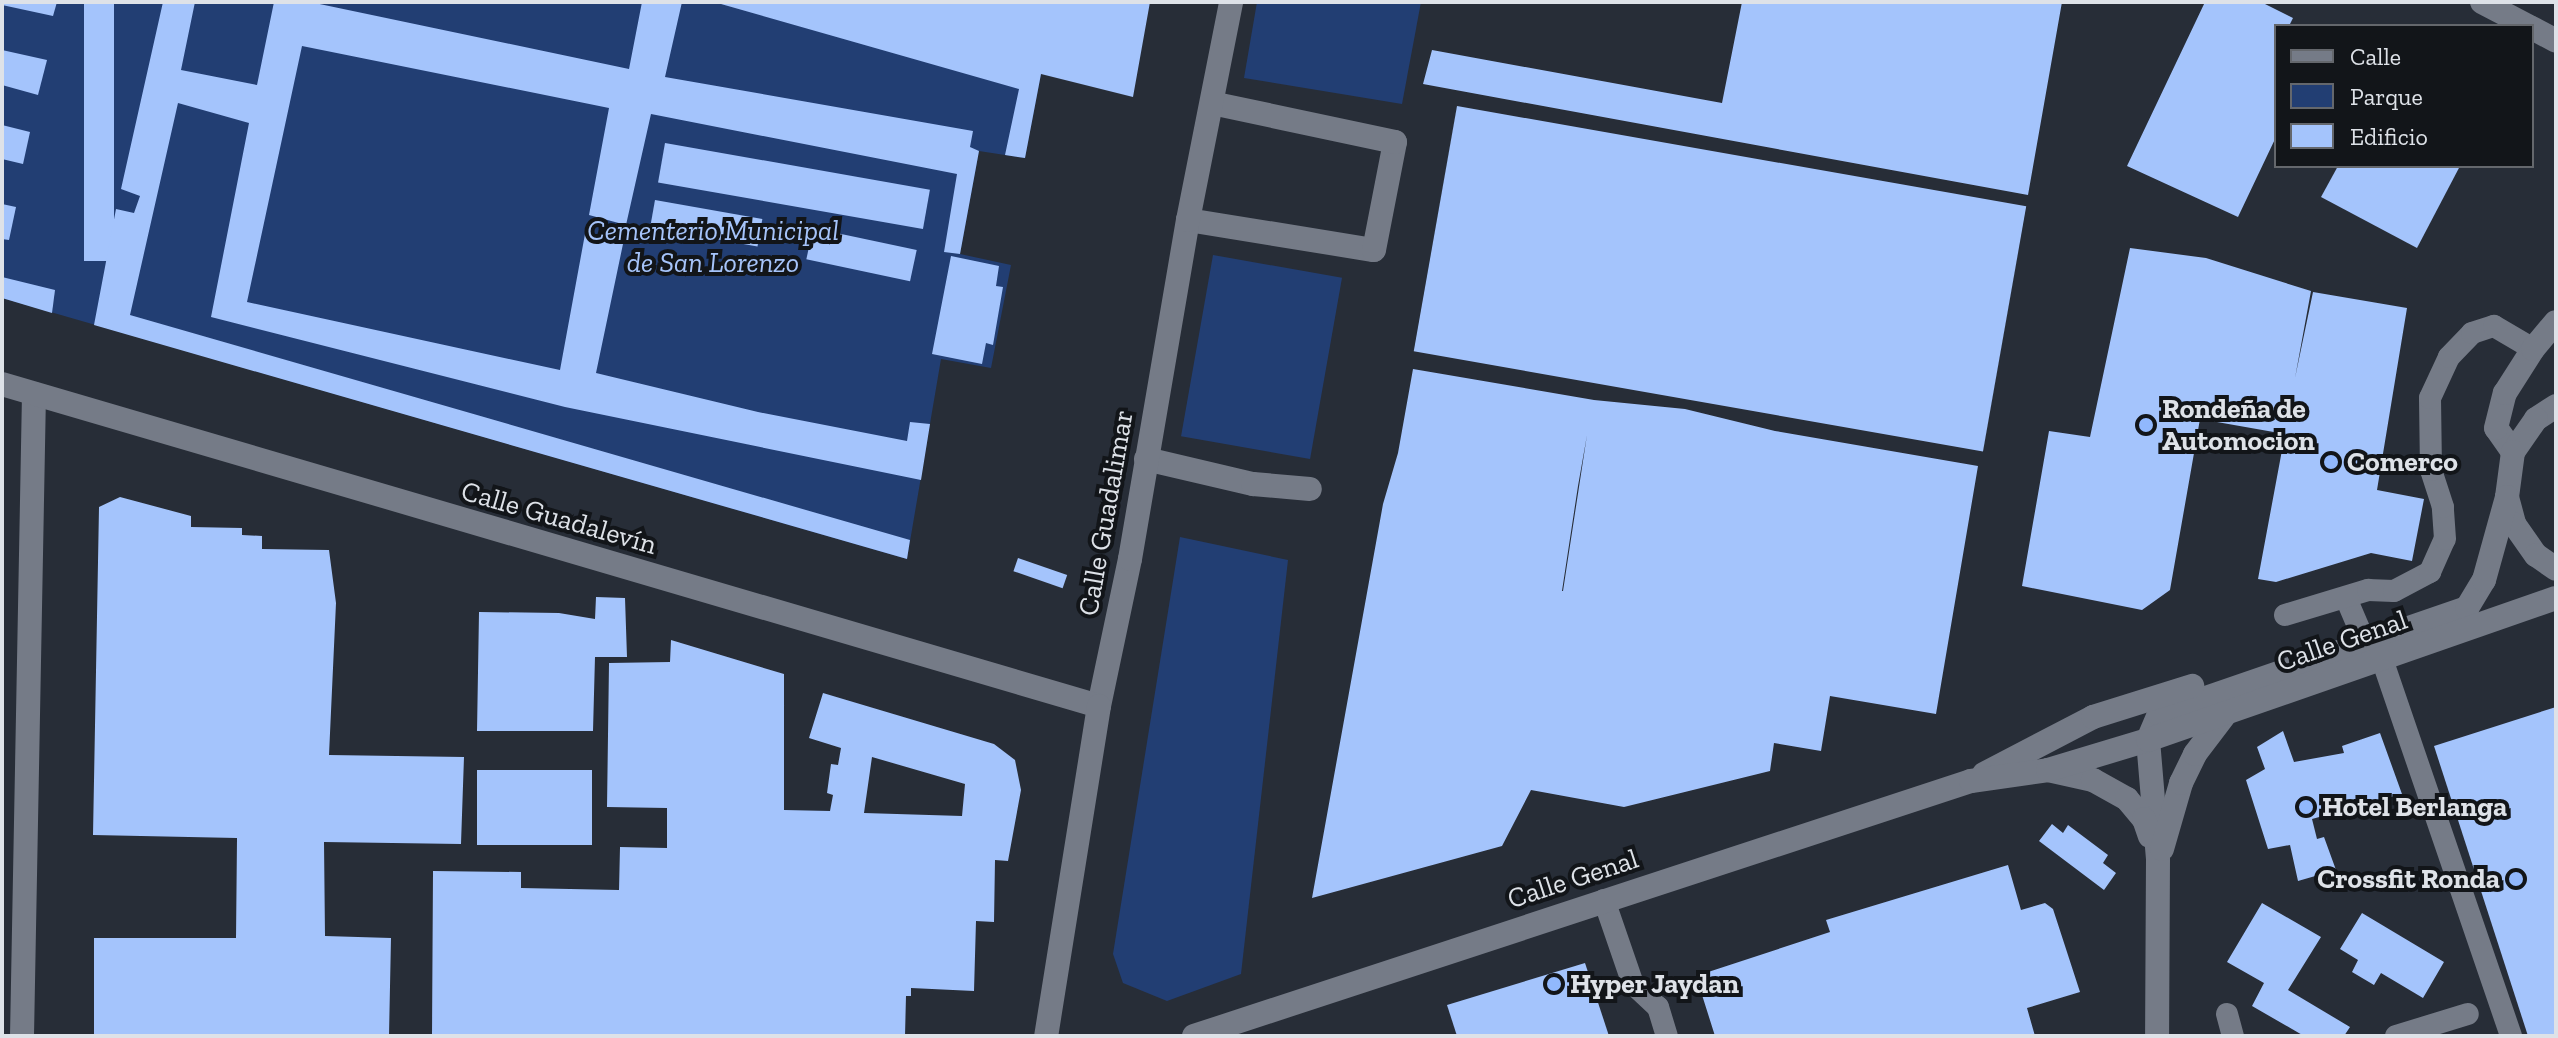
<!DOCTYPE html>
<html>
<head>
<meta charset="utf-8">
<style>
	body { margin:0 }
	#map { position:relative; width:2558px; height:1038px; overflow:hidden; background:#272d37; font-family:"Zilla Slab",serif }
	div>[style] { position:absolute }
	.green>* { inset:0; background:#223e73; transform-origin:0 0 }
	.building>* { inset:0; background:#a4c4fc; transform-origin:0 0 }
	.service>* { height:22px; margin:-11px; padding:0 11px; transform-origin:11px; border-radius:11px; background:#757b87 }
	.minor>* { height:24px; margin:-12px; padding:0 12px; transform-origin:12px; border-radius:12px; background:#757b87 }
	.tertiary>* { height:24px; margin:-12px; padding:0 12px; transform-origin:12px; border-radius:12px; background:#757b87 }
	.secondary>* { height:24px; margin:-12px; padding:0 12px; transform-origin:12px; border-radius:12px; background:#757b87 }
	.dots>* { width:22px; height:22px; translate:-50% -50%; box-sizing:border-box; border:4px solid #121519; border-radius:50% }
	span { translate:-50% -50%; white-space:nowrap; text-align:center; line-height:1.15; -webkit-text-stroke:8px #121519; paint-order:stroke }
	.park-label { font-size:28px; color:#a6c4fa; font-style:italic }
	.poi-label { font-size:28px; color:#dee2e8; font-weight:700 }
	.left { translate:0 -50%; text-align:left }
	.right { translate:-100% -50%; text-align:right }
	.street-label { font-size:28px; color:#dee2e8 }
	.frame { position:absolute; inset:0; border:4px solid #dee2e8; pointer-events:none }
	.legend { position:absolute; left:2274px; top:24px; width:260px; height:144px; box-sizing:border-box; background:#121519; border:2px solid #64676c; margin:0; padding:10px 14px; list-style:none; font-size:24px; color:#dee2e8 }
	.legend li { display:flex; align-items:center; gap:16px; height:40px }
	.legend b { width:40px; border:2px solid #64676c }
</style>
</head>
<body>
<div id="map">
	<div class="green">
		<i style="clip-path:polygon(2px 2px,778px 2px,1041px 74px,1025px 158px,979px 151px,960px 254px,1011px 265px,991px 368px,941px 359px,907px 559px,2px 298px)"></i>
		<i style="clip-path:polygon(1257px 2px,1421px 2px,1402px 104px,1244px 78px)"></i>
		<i style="left:1213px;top:255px;width:131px;height:184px;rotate:10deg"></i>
		<i style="clip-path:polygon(1180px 537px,1288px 560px,1241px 974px,1167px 1001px,1123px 983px,1113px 954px)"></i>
	</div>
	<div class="building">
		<i style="clip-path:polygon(2px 2px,57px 2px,53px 16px,2px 5px)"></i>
		<i style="left:84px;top:2px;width:30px;height:259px"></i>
		<i style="clip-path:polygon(163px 2px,195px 2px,181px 70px,257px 85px,274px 2px,310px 2px,629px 69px,642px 2px,682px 2px,665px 77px,973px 131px,970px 147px,979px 151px,960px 254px,944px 252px,957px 174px,651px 114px,626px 225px,589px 215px,609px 108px,302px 46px,247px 302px,560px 370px,585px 234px,623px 244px,596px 373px,758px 412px,907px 441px,910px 422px,930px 424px,921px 480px,565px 407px,211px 317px,249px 123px,178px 103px,130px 315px,910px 540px,907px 559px,94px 325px,116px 209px,134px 213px,140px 196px,121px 189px)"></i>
		<i style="clip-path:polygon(714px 2px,1150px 2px,1133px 97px,1041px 74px,1025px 158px,1005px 155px,1019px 89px)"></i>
		<i style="clip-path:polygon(1742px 2px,2062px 2px,2028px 195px,1423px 84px,1432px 50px,1722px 103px)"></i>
		<i style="clip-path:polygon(2205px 2px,2261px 2px,2293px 18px,2289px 26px,2276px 26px,2276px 137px,2238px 217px,2127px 166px)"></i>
		<i style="clip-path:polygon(2px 50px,47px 60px,38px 95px,2px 85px)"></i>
		<i style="left:1457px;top:106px;width:578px;height:249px;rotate:10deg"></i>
		<i style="clip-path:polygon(2px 125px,30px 132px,23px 164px,2px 159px)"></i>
		<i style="left:665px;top:143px;width:269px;height:40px;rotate:10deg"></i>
		<i style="clip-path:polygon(2338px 166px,2460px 166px,2417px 248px,2321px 197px)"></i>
		<i style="left:655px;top:200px;width:109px;height:28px;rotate:10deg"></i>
		<i style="clip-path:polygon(2px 204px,16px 207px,9px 240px,2px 239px)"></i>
		<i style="left:813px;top:228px;width:106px;height:32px;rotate:12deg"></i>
		<i style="clip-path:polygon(2130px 248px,2206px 258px,2311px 291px,2295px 378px,2313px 292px,2407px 308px,2377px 490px,2424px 499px,2412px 561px,2371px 553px,2276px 582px,2258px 579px,2285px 434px,2200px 419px,2170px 590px,2142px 610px,2022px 586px,2049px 431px,2090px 437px)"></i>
		<i style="clip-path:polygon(951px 256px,999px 266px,996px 286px,1003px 287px,993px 345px,986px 343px,982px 364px,932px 354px)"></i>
		<i style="clip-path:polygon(2px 277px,55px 290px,52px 313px,2px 298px)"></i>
		<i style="clip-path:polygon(evenodd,1413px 369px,1594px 400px,1685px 409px,1775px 431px,1978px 466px,1936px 714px,1830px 696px,1821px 751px,1774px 743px,1770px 771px,1624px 807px,1531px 790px,1502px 846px,1312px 898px,1383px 504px,1398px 453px,1413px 369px,1587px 435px,1563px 591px,1562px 591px,1578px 486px,1587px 435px)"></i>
		<i style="clip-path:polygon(120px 497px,191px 516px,191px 527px,242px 528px,242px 535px,262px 536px,262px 549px,329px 550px,336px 603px,329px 755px,464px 757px,461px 844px,324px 842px,325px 936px,391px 938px,389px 1036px,94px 1036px,94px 938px,236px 938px,237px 838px,93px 835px,99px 507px)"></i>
		<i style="left:1018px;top:558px;width:52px;height:14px;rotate:19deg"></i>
		<i style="clip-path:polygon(596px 597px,625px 598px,627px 657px,595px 657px,593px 731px,477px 731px,479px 612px,559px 613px,595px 619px)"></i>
		<i style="clip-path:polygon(evenodd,671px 640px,784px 674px,784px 810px,830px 811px,833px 795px,827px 793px,831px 764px,838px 765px,841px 748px,809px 738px,823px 693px,994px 744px,1015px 760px,1021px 790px,1008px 861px,995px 860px,994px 922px,976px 921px,974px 991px,911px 988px,911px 996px,906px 996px,905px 1036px,432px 1036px,433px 871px,521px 872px,521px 888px,619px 890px,620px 847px,667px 848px,667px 808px,607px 807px,609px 663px,670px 662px,671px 640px,872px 757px,965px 784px,962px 816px,864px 813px,872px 757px)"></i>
		<i style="clip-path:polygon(2556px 707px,2556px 1036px,2528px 1036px,2434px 746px)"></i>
		<i style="clip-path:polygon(2283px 731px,2294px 762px,2344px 753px,2342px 746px,2380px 733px,2402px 794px,2312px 819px,2317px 839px,2324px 837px,2336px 870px,2298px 881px,2290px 845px,2268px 849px,2246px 780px,2265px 769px,2257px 747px)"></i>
		<i style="left:477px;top:770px;width:115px;height:75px"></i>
		<i style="clip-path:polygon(2052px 824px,2063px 833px,2068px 825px,2108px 855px,2103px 863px,2116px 873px,2104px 890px,2039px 841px)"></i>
		<i style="clip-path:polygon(2008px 865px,2021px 910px,2045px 903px,2053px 909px,2080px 992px,2027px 1008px,2035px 1036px,1715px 1036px,1696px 976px,1830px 932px,1826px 920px)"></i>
		<i style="clip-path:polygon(2262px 903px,2321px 937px,2288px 990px,2350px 1027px,2344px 1036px,2304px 1036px,2252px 1006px,2264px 983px,2227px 962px)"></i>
		<i style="clip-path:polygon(2362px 913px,2444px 962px,2423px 998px,2381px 973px,2374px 985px,2352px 972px,2358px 960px,2340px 949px)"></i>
		<i style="clip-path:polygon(1585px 963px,1609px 1036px,1457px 1036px,1447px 1005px)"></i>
	</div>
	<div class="service">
		<i style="left:2346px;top:598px;width:51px;rotate:66.9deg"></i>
		<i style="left:2285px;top:615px;width:87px;rotate:-16.8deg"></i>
		<i style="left:2368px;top:590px;width:26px;rotate:2deg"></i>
		<i style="left:2394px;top:591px;width:41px;rotate:-27.8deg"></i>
		<i style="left:2430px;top:572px;width:36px;rotate:-66deg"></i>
		<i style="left:2445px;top:539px;width:32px;rotate:-94deg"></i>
		<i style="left:2443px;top:507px;width:39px;rotate:-108deg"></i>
		<i style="left:2431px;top:470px;width:72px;rotate:-90.8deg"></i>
		<i style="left:2430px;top:398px;width:45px;rotate:-65.1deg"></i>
		<i style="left:2449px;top:357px;width:33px;rotate:-46deg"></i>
		<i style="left:2472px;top:333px;width:23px;rotate:-18deg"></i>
		<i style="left:2494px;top:326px;width:45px;rotate:30.5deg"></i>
		<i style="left:2382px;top:659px;width:398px;rotate:71.1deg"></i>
		<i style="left:1604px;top:900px;width:89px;rotate:71deg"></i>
		<i style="left:1633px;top:984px;width:34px;rotate:43deg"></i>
		<i style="left:1658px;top:1007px;width:30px;rotate:73deg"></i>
		<i style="left:2227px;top:1014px;width:23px;rotate:75deg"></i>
		<i style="left:2396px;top:1036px;width:75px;rotate:-17deg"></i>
	</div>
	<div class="minor">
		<i style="left:2482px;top:2px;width:52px;rotate:27.6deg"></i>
		<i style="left:2532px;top:28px;width:27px;rotate:28deg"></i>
		<i style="left:1188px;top:220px;width:188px;rotate:9.2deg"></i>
		<i style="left:1374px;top:250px;width:110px;rotate:-79deg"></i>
		<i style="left:1395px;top:142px;width:187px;rotate:-168deg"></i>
		<i style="left:2513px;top:452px;width:29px;rotate:-125deg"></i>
		<i style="left:2496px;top:428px;width:36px;rotate:-76deg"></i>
		<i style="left:2505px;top:393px;width:52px;rotate:-57.5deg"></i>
		<i style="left:2533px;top:349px;width:35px;rotate:-50deg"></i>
		<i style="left:1146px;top:459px;width:110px;rotate:13.2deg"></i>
		<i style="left:1253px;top:484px;width:57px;rotate:5deg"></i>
		<i style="left:1099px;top:706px;width:150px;rotate:-78.1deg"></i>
		<i style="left:1130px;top:559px;width:344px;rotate:-80.3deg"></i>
		<i style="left:1188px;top:220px;width:222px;rotate:-78.8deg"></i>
		<i style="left:22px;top:1036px;width:642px;rotate:-88.93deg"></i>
	</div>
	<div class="tertiary">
		<i style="left:2px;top:384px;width:1143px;rotate:16.36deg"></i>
		<i style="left:1099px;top:706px;width:334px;rotate:99.1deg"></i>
		<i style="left:2148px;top:740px;width:119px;rotate:85.2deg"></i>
		<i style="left:2158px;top:859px;width:177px;rotate:90.3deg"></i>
		<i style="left:2048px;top:770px;width:46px;rotate:12.5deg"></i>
		<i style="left:2093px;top:780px;width:39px;rotate:29deg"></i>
		<i style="left:2127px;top:799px;width:26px;rotate:50deg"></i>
		<i style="left:2144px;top:819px;width:18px;rotate:71deg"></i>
		<i style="left:2162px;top:849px;width:69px;rotate:-73.9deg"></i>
		<i style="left:2181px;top:783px;width:32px;rotate:-64deg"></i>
		<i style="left:2195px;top:754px;width:53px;rotate:-52.7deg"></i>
	</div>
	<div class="secondary">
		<i style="left:2556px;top:406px;width:24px;rotate:147deg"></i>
		<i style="left:2536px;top:419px;width:40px;rotate:124.9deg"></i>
		<i style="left:2513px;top:452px;width:45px;rotate:97.6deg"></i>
		<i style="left:2507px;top:497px;width:28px;rotate:75deg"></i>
		<i style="left:2514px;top:524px;width:38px;rotate:55deg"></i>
		<i style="left:2536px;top:555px;width:24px;rotate:35deg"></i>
		<i style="left:2148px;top:740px;width:28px;rotate:-67deg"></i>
		<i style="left:2159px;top:714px;width:326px;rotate:-19deg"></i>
		<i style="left:2467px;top:608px;width:33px;rotate:-59deg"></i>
		<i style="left:2484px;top:580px;width:86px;rotate:-74.5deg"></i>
		<i style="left:1984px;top:774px;width:123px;rotate:-27.6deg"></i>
		<i style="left:2093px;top:717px;width:104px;rotate:-17.4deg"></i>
		<i style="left:1194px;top:1036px;width:818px;rotate:-18.17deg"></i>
		<i style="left:1971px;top:781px;width:78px;rotate:-8.1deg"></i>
		<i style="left:2048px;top:770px;width:104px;rotate:-16.7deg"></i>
		<i style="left:2148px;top:740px;width:432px;rotate:-19.2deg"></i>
	</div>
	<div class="dots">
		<i style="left:2146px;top:425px;background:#91b8fd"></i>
		<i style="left:2331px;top:462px;background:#91b8fd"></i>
		<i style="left:2306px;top:807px;background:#91b8fd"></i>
		<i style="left:2516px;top:879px;background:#91b8fd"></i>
		<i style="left:1554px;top:984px;background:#91b8fd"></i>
	</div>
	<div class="park-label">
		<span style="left:713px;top:247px">Cementerio Municipal<br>de San Lorenzo</span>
	</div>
	<div class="poi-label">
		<span class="left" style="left:2162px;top:425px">Rondeña de<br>Automocion</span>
		<span class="left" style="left:2347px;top:462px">Comerco</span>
		<span class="left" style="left:2322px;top:807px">Hotel Berlanga</span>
		<span class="right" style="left:2500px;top:879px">Crossfit Ronda</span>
		<span class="left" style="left:1570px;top:984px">Hyper Jaydan</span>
	</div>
	<div class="street-label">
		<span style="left:1106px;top:513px;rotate:-80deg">Calle Guadalimar</span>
		<span style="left:559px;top:518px;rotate:16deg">Calle Guadalevín</span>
		<span style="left:2342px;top:641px;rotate:-19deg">Calle Genal</span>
		<span style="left:1573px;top:879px;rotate:-18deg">Calle Genal</span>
	</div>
	<div class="frame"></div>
	<ul class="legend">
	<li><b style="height:10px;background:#757b87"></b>Calle</li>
	<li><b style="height:22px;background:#223e73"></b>Parque</li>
	<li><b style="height:22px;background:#a4c4fc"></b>Edificio</li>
	</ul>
</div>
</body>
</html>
